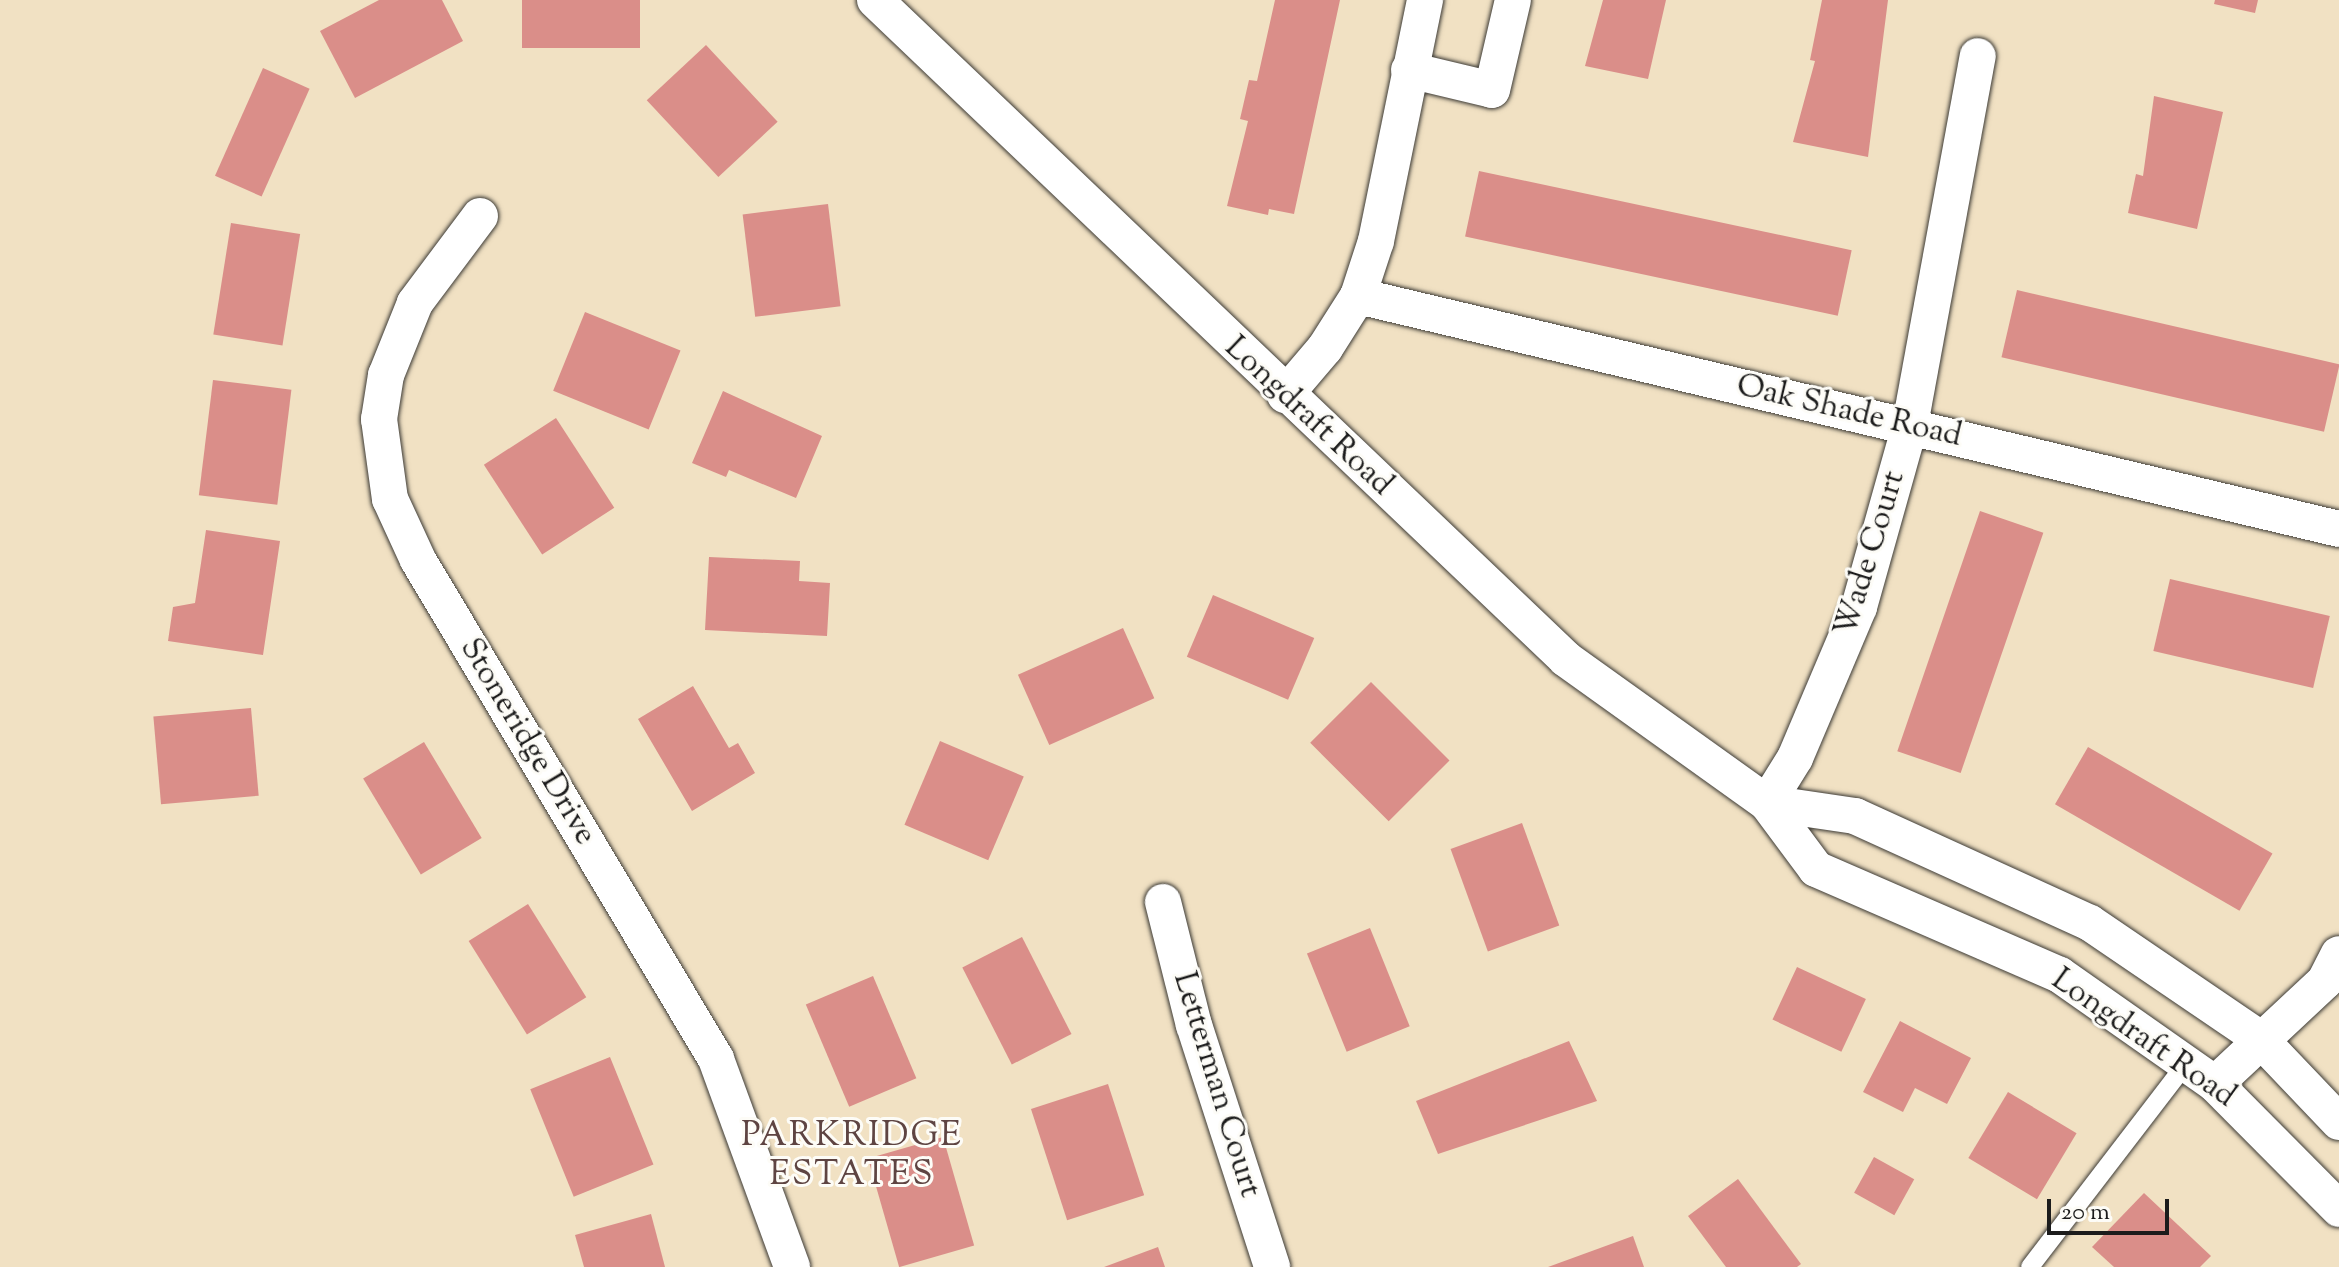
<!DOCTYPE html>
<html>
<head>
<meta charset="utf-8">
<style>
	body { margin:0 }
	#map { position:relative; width:2339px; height:1267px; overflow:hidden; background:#f1e1c3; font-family:"Sorts Mill Goudy",serif }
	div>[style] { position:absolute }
	.building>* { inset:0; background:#da8e89; transform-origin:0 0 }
	.roads { filter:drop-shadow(0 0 2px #3c3a35) drop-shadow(0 0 2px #3c3a35) }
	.lane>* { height:18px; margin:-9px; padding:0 9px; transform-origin:9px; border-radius:9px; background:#fff }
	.street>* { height:36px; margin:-18px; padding:0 18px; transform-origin:18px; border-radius:18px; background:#fff }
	span { translate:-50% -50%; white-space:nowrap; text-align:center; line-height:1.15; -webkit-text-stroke:6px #fdfcf7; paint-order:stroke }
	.street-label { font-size:32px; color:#1c1c1c }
	.neighbourhood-label { font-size:34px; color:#5e4442; letter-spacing:2px }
	.scale { position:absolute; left:2047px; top:1199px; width:122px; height:36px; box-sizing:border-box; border:4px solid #1c1c1c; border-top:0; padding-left:10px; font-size:24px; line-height:28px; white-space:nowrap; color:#1c1c1c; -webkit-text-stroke:6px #fdfcf7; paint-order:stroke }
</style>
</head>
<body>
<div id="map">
	<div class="building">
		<i style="clip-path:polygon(379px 0,442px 0,463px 41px,355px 98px,320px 31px)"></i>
		<i style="left:522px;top:0;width:118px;height:48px"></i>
		<i style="clip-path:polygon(1275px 0,1340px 0,1294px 214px,1269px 209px,1268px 215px,1227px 206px,1248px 121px,1240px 119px,1249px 80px,1257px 81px)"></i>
		<i style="clip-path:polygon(1603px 0,1666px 0,1648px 79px,1585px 66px)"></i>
		<i style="clip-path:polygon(1822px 0,1888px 0,1868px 157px,1793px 142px,1815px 61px,1810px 60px)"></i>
		<i style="clip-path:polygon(2215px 0,2258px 0,2255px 13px,2214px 4px)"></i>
		<i style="left:706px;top:45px;width:105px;height:81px;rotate:47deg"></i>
		<i style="left:263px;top:68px;width:51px;height:118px;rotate:24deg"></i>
		<i style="clip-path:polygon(2154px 96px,2223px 112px,2197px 229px,2128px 213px,2136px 174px,2143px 176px)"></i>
		<i style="left:1479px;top:171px;width:381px;height:67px;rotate:12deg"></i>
		<i style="left:828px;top:204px;width:103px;height:86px;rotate:83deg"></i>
		<i style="left:231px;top:223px;width:70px;height:113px;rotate:9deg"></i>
		<i style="left:2017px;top:290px;width:331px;height:69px;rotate:13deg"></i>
		<i style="left:585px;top:312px;width:103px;height:85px;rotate:22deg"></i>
		<i style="left:213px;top:380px;width:79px;height:116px;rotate:7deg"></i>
		<i style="clip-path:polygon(723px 391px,822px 436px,796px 498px,729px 470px,726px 477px,692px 463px)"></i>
		<i style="left:556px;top:418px;width:107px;height:86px;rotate:57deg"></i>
		<i style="left:1980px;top:511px;width:67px;height:254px;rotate:19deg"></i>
		<i style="clip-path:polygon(206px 530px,280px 541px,263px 655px,168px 641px,173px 607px,195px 603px)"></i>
		<i style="clip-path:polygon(709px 557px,800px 561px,799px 581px,830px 583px,827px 636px,705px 630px)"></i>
		<i style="left:2170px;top:579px;width:164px;height:74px;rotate:13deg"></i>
		<i style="left:1213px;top:595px;width:110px;height:67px;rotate:23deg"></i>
		<i style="left:1123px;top:628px;width:77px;height:115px;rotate:66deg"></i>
		<i style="left:1371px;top:682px;width:111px;height:86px;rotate:45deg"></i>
		<i style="clip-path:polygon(693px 686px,729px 748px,738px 743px,755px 773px,692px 811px,638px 719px)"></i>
		<i style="left:251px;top:708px;width:88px;height:98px;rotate:85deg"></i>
		<i style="left:940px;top:741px;width:91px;height:91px;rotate:23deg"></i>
		<i style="left:424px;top:742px;width:112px;height:71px;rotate:59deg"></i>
		<i style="left:2088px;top:747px;width:213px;height:66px;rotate:30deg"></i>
		<i style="left:1522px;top:823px;width:109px;height:76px;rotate:70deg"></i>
		<i style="left:528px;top:904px;width:110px;height:70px;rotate:58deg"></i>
		<i style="left:1370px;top:928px;width:106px;height:68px;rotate:68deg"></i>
		<i style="left:1022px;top:937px;width:109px;height:67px;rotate:63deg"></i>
		<i style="left:1797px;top:967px;width:76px;height:58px;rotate:25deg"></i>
		<i style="left:873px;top:976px;width:111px;height:73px;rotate:67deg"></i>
		<i style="clip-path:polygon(1900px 1021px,1971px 1058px,1947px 1104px,1915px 1088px,1903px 1112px,1863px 1092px)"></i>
		<i style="clip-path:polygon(1569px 1041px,1597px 1101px,1438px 1154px,1416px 1101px)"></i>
		<i style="left:610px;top:1057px;width:116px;height:86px;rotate:68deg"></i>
		<i style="left:1108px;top:1084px;width:117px;height:81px;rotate:72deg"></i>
		<i style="left:2008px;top:1092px;width:80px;height:77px;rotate:31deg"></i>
		<i style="left:943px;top:1137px;width:113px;height:78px;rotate:74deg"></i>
		<i style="left:1874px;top:1157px;width:46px;height:41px;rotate:29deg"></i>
		<i style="clip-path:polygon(1738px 1179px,1801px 1264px,1797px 1267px,1726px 1267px,1688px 1216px)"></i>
		<i style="clip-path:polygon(2144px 1193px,2211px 1256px,2200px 1267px,2114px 1267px,2092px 1247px)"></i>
		<i style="clip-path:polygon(651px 1214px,665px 1267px,584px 1267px,575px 1235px)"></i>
		<i style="clip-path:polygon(1633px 1236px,1644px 1267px,1548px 1267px)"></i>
		<i style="clip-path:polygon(1158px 1247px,1165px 1267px,1104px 1267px)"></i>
	</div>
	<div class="roads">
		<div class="lane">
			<i style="left:2030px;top:1267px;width:256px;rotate:-52.5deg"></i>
		</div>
		<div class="street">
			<i style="left:875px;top:0;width:955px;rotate:43.64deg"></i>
			<i style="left:1566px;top:659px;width:247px;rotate:35.6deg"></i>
			<i style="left:1767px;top:803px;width:82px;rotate:53.4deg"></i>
			<i style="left:1816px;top:869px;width:266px;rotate:23.5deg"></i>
			<i style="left:2060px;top:975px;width:189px;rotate:35.1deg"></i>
			<i style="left:2215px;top:1084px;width:176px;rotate:45.2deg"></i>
			<i style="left:1409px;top:70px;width:85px;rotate:13.5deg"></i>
			<i style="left:1492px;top:90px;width:92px;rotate:-76.9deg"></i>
			<i style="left:480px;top:216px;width:109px;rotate:126.8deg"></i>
			<i style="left:415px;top:303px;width:78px;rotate:111.9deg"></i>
			<i style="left:386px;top:375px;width:45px;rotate:99deg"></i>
			<i style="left:379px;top:419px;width:81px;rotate:82.2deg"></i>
			<i style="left:390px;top:499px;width:67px;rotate:65.3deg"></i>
			<i style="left:418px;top:560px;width:581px;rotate:59.15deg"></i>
			<i style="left:716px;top:1059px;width:221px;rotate:69.9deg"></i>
			<i style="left:1358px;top:296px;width:1008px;rotate:13.36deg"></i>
			<i style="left:1285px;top:395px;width:62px;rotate:-49.6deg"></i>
			<i style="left:1325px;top:348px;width:62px;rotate:-57.6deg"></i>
			<i style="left:1358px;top:296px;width:58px;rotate:-71.9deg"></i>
			<i style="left:1376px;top:241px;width:246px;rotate:-78.5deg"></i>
			<i style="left:1767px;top:803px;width:53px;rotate:-58.1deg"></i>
			<i style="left:1795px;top:758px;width:164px;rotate:-67deg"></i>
			<i style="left:1859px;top:607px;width:189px;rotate:-74.3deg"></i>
			<i style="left:1910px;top:425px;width:375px;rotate:-79.6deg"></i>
			<i style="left:1767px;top:803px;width:89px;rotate:8.4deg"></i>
			<i style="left:1855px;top:816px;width:258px;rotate:24.5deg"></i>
			<i style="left:2090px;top:923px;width:204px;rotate:34.2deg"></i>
			<i style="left:2259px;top:1038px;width:116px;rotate:46.4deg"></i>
			<i style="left:1163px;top:902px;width:127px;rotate:75.9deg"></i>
			<i style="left:1194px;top:1025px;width:254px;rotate:72.1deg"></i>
			<i style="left:2215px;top:1084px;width:151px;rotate:-43.1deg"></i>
			<i style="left:2325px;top:981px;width:30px;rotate:-63deg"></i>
		</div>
	</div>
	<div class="street-label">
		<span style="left:1849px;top:412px;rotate:13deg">Oak Shade Road</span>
		<span style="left:1308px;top:417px;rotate:43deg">Longdraft Road</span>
		<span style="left:1871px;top:554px;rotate:-73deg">Wade Court</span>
		<span style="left:527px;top:742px;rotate:59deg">Stoneridge Drive</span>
		<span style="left:2143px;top:1039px;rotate:35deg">Longdraft Road</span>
		<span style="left:1216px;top:1085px;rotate:73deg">Letterman Court</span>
	</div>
	<div class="neighbourhood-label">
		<span style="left:852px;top:1156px">PARKRIDGE<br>ESTATES</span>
	</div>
	<div class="scale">20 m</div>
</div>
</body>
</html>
